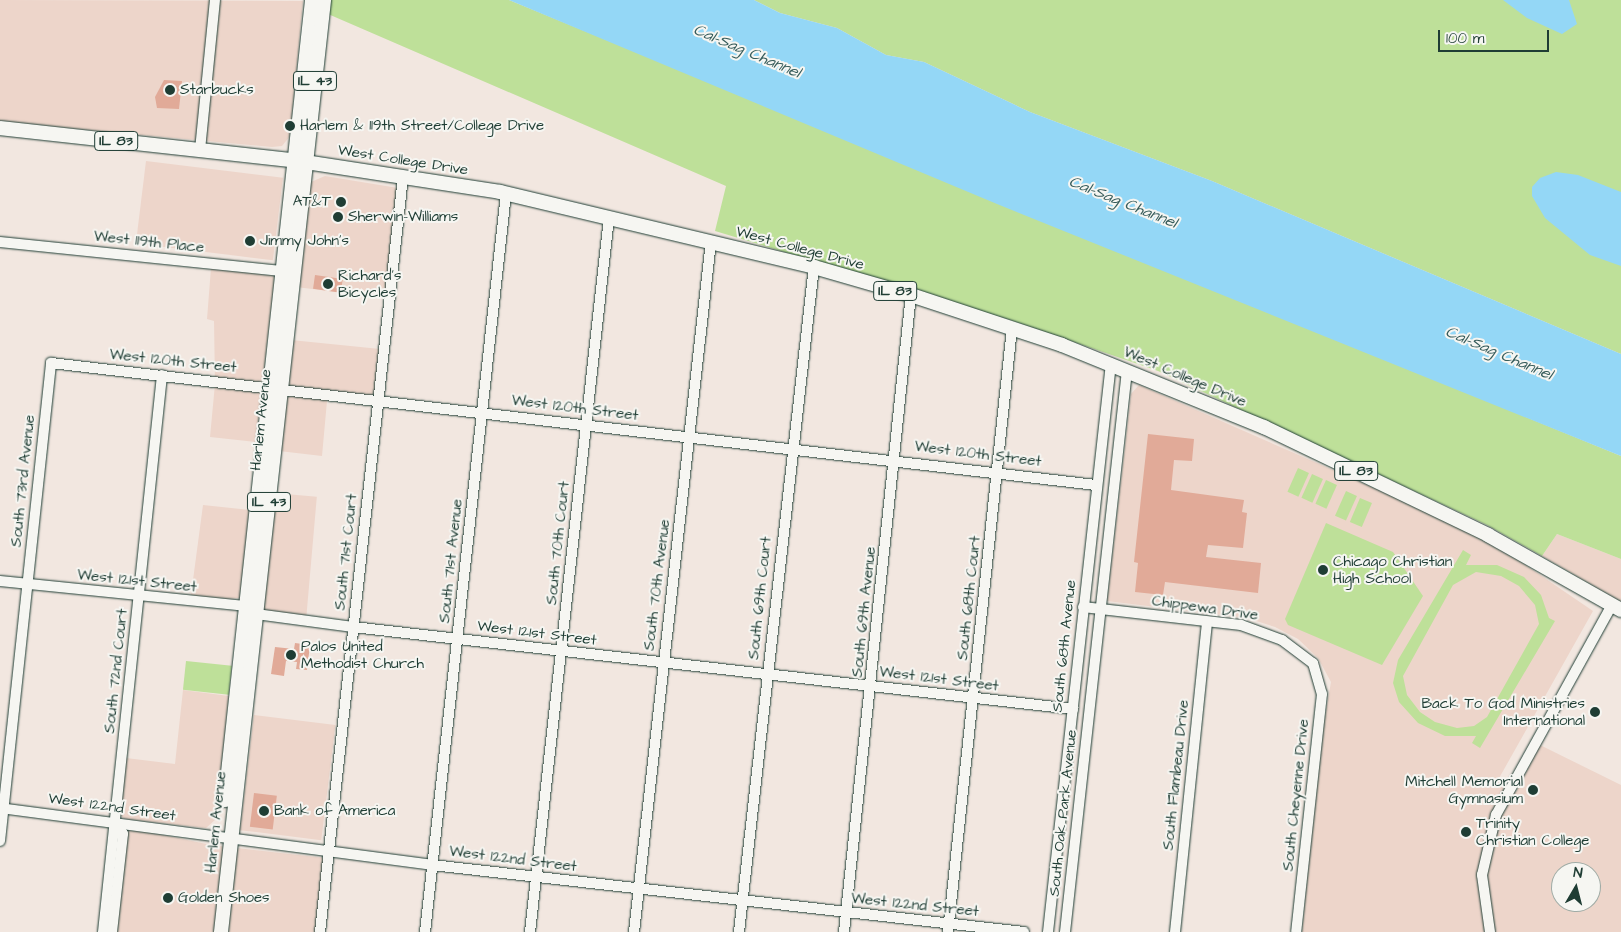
<!DOCTYPE html>
<html>
<head>
<meta charset="utf-8">
<style>
	body { margin:0 }
	#map { position:relative; width:1621px; height:932px; overflow:hidden; background:#f2e7e0; font-family:"Architects Daughter",sans-serif }
	div>[style] { position:absolute }
	.built>* { inset:0; background:#edd5ca; transform-origin:0 0 }
	.green>* { inset:0; background:#bee099; transform-origin:0 0 }
	.water>* { inset:0; background:#94d7f6 }
	.building>* { inset:0; background:#e1aa98; transform-origin:0 0 }
	.roads { filter:drop-shadow(0 0 1px #1f3d34) drop-shadow(0 0 1px #1f3d34) }
	.minor>* { height:10px; margin:-5px; padding:0 5px; transform-origin:5px; border-radius:5px; background:#f6f6f2 }
	.major>* { height:14px; margin:-7px; padding:0 7px; transform-origin:7px; border-radius:7px; background:#f6f6f2 }
	.dots>* { width:14px; height:14px; translate:-50% -50%; box-sizing:border-box; border:2px solid #f6f6f2; border-radius:50% }
	span { translate:-50% -50%; white-space:nowrap; text-align:center; line-height:1.15; -webkit-text-stroke:4px #f6f6f2; paint-order:stroke }
	.shield-label span { padding:1px 4px; background:#f6f6f2; border:1px solid; border-radius:4px; -webkit-text-stroke-width:0 }
	.shield-label { font-size:14px; color:#1f3d34; font-weight:700 }
	.poi-label { font-size:15px; color:#1f3d34 }
	.left { translate:0 -50%; text-align:left }
	.right { translate:-100% -50%; text-align:right }
	.street-label { font-size:15px; color:#1f3d34 }
	.water-label { font-size:16px; color:#365c5b; font-style:italic }
	.north { position:absolute; left:1551px; top:862px; width:50px; height:50px; box-sizing:border-box; background:#f6f6f2; border:1px solid #a0aca6; border-radius:50%; rotate:8deg; font-size:14px; font-weight:700; line-height:20px; text-align:center; color:#1f3d34 }
	.north::after { content:''; display:block; margin:auto; width:18px; height:22px; background:#1f3d34; clip-path:polygon(50% 0,100% 100%,50% 72%,0 100%) }
	.scale { position:absolute; left:1438px; top:30px; width:111px; height:22px; box-sizing:border-box; border:2px solid #1f3d34; border-top:0; padding-left:6px; font-size:15px; line-height:18px; white-space:nowrap; color:#1f3d34; -webkit-text-stroke:4px #f6f6f2; paint-order:stroke }
</style>
</head>
<body>
<div id="map">
	<div class="built">
		<i style="clip-path:polygon(0 0,303px 1px,290px 136px,282px 146px,272px 147px,0 122px)"></i>
		<i style="left:146px;top:161px;width:138px;height:83px;rotate:7deg"></i>
		<i style="clip-path:polygon(325px 176px,398px 188px,386px 298px,296px 287px,311px 182px)"></i>
		<i style="clip-path:polygon(211px 268px,275px 275px,256px 442px,210px 437px,215px 384px,214px 321px,207px 319px)"></i>
		<i style="clip-path:polygon(291px 340px,380px 349px,375px 396px,328px 390px,322px 456px,279px 451px)"></i>
		<i style="clip-path:polygon(evenodd,1139px 385px,1424px 510px,1508px 553px,1593px 611px,1498px 780px,1516px 792px,1540px 745px,1621px 785px,1621px 932px,1302px 932px,1318px 757px,1331px 682px,1318px 658px,1298px 639px,1275px 627px,1247px 618px,1107px 601px,1131px 394px,1139px 385px,1561px 872px,1591px 872px,1591px 902px,1561px 902px,1561px 872px)"></i>
		<i style="left:274px;top:493px;width:43px;height:119px;rotate:5deg"></i>
		<i style="clip-path:polygon(203px 505px,250px 510px,240px 598px,216px 600px,191px 595px)"></i>
		<i style="clip-path:polygon(1557px 534px,1621px 559px,1621px 602px,1542px 556px)"></i>
		<i style="clip-path:polygon(183px 690px,229px 696px,216px 819px,206px 828px,124px 819px,119px 813px,126px 758px,175px 764px)"></i>
		<i style="left:254px;top:715px;width:82px;height:116px;rotate:7deg"></i>
		<i style="clip-path:polygon(126px 827px,211px 845px,325px 858px,317px 932px,115px 932px)"></i>
	</div>
	<div class="green">
		<i style="clip-path:polygon(330px 0,509px 0,1621px 456px,1621px 559px,1557px 534px,1542px 556px,1487px 525px,1158px 371px,1013px 321px,715px 231px,726px 186px,328px 14px)"></i>
		<i style="clip-path:polygon(754px 0,1621px 0,1621px 354px,1212px 181px,1030px 112px,924px 62px,886px 55px,837px 28px,780px 13px)"></i>
		<i style="left:1298px;top:468px;width:12px;height:26px;rotate:24deg"></i>
		<i style="left:1312px;top:474px;width:12px;height:26px;rotate:24deg"></i>
		<i style="left:1326px;top:480px;width:12px;height:26px;rotate:24deg"></i>
		<i style="left:1346px;top:491px;width:12px;height:27px;rotate:24deg"></i>
		<i style="left:1360px;top:498px;width:13px;height:26px;rotate:23deg"></i>
		<i style="clip-path:polygon(1326px 523px,1393px 552px,1423px 596px,1382px 665px,1288px 625px,1285px 619px)"></i>
		<i style="clip-path:polygon(evenodd,1463px 550px,1471px 555px,1466px 565px,1497px 565px,1524px 577px,1541px 595px,1549px 618px,1555px 621px,1480px 748px,1472px 743px,1476px 736px,1445px 736px,1418px 723px,1399px 702px,1393px 683px,1398px 660px,1463px 550px,1476px 572px,1501px 576px,1519px 586px,1535px 605px,1539px 624px,1487px 717px,1474px 726px,1457px 728px,1435px 722px,1420px 712px,1407px 695px,1403px 676px,1453px 585px,1476px 572px)"></i>
		<i style="left:186px;top:661px;width:46px;height:29px;rotate:6deg"></i>
	</div>
	<div class="water">
		<i style="clip-path:polygon(509px 0,754px 0,780px 13px,837px 28px,886px 55px,924px 62px,1030px 112px,1212px 181px,1621px 354px,1621px 456px,997px 204px)"></i>
		<i style="clip-path:polygon(1503px 0,1569px 0,1577px 24px,1562px 34px,1527px 18px)"></i>
		<i style="clip-path:polygon(1556px 172px,1578px 175px,1621px 192px,1621px 266px,1590px 255px,1545px 218px,1532px 196px,1532px 187px,1540px 178px)"></i>
	</div>
	<div class="building">
		<i style="clip-path:polygon(164px 80px,182px 81px,179px 109px,157px 108px,155px 97px)"></i>
		<i style="left:315px;top:275px;width:28px;height:14px;rotate:8deg"></i>
		<i style="clip-path:polygon(1148px 434px,1194px 439px,1192px 461px,1174px 460px,1171px 490px,1244px 500px,1242px 512px,1247px 513px,1243px 548px,1208px 545px,1206px 557px,1261px 563px,1258px 593px,1165px 582px,1163px 595px,1135px 592px,1138px 563px,1134px 562px)"></i>
		<i style="clip-path:polygon(295px 643px,310px 645px,307px 670px,296px 669px,297px 662px,286px 661px,284px 676px,271px 674px,275px 647px,294px 649px)"></i>
		<i style="left:254px;top:793px;width:23px;height:34px;rotate:7deg"></i>
	</div>
	<div class="roads">
		<div class="minor">
			<i style="left:200px;top:150px;width:151px;rotate:-84.3deg"></i>
			<i style="left:0;top:242px;width:290px;rotate:5.9deg"></i>
			<i style="left:0;top:581px;width:246px;rotate:5.8deg"></i>
			<i style="left:245px;top:606px;width:14px;rotate:36deg"></i>
			<i style="left:256px;top:614px;width:98px;rotate:7.6deg"></i>
			<i style="left:353px;top:627px;width:725px;rotate:6.5deg"></i>
			<i style="left:1083px;top:607px;width:159px;rotate:6.5deg"></i>
			<i style="left:1241px;top:625px;width:44px;rotate:20.1deg"></i>
			<i style="left:1282px;top:640px;width:39px;rotate:37deg"></i>
			<i style="left:1313px;top:663px;width:32px;rotate:74deg"></i>
			<i style="left:1322px;top:694px;width:239px;rotate:96.2deg"></i>
			<i style="left:0;top:808px;width:436px;rotate:7.5deg"></i>
			<i style="left:432px;top:865px;width:596px;rotate:6.46deg"></i>
			<i style="left:0;top:841px;width:481px;rotate:-83.9deg"></i>
			<i style="left:51px;top:363px;width:1052px;rotate:6.66deg"></i>
			<i style="left:103px;top:932px;width:560px;rotate:-83.95deg"></i>
			<i style="left:112px;top:932px;width:99px;rotate:-83.6deg"></i>
			<i style="left:123px;top:834px;width:15px;rotate:-122deg"></i>
			<i style="left:320px;top:932px;width:761px;rotate:-83.73deg"></i>
			<i style="left:425px;top:932px;width:742px;rotate:-83.74deg"></i>
			<i style="left:530px;top:932px;width:719px;rotate:-83.69deg"></i>
			<i style="left:634px;top:932px;width:695px;rotate:-83.64deg"></i>
			<i style="left:739px;top:932px;width:669px;rotate:-83.57deg"></i>
			<i style="left:844px;top:932px;width:641px;rotate:-84deg"></i>
			<i style="left:948px;top:932px;width:607px;rotate:-83.95deg"></i>
			<i style="left:1048px;top:932px;width:572px;rotate:-83.68deg"></i>
			<i style="left:1065px;top:932px;width:565px;rotate:-83.7deg"></i>
			<i style="left:1175px;top:932px;width:312px;rotate:-84.1deg"></i>
			<i style="left:1490px;top:932px;width:58px;rotate:-98deg"></i>
			<i style="left:1482px;top:875px;width:62px;rotate:-76.9deg"></i>
			<i style="left:1496px;top:815px;width:240px;rotate:-61.1deg"></i>
		</div>
		<div class="major">
			<i style="left:0;top:128px;width:294px;rotate:6.3deg"></i>
			<i style="left:292px;top:160px;width:210px;rotate:8.7deg"></i>
			<i style="left:500px;top:192px;width:323px;rotate:13.4deg"></i>
			<i style="left:814px;top:267px;width:101px;rotate:16.1deg"></i>
			<i style="left:911px;top:295px;width:159px;rotate:18.3deg"></i>
			<i style="left:1062px;top:345px;width:218px;rotate:22.1deg"></i>
			<i style="left:1264px;top:427px;width:249px;rotate:25.7deg"></i>
			<i style="left:1488px;top:535px;width:153px;rotate:29.4deg"></i>
			<i style="left:225px;top:800px;width:805px;rotate:-83.79deg"></i>
			<i style="left:221px;top:932px;width:938px;rotate:-83.69deg"></i>
		</div>
	</div>
	<div class="dots">
		<i style="left:170px;top:90px;background:#1f3d34"></i>
		<i style="left:290px;top:126px;background:#1f3d34"></i>
		<i style="left:341px;top:202px;background:#1f3d34"></i>
		<i style="left:338px;top:217px;background:#1f3d34"></i>
		<i style="left:250px;top:241px;background:#1f3d34"></i>
		<i style="left:328px;top:284px;background:#1f3d34"></i>
		<i style="left:1323px;top:570px;background:#1f3d34"></i>
		<i style="left:291px;top:655px;background:#1f3d34"></i>
		<i style="left:1595px;top:712px;background:#1f3d34"></i>
		<i style="left:1533px;top:790px;background:#1f3d34"></i>
		<i style="left:264px;top:811px;background:#1f3d34"></i>
		<i style="left:1466px;top:832px;background:#1f3d34"></i>
		<i style="left:168px;top:898px;background:#1f3d34"></i>
	</div>
	<div class="shield-label">
		<span style="left:315px;top:81px">IL 43</span>
		<span style="left:116px;top:141px">IL 83</span>
		<span style="left:895px;top:291px">IL 83</span>
		<span style="left:1356px;top:471px">IL 83</span>
		<span style="left:269px;top:502px">IL 43</span>
	</div>
	<div class="poi-label">
		<span class="left" style="left:180px;top:90px">Starbucks</span>
		<span class="left" style="left:300px;top:126px">Harlem &amp; 119th Street/College Drive</span>
		<span class="right" style="left:331px;top:202px">AT&amp;T</span>
		<span class="left" style="left:348px;top:217px">Sherwin-Williams</span>
		<span class="left" style="left:260px;top:241px">Jimmy John's</span>
		<span class="left" style="left:338px;top:284px">Richard's<br>Bicycles</span>
		<span class="left" style="left:1333px;top:570px">Chicago Christian<br>High School</span>
		<span class="left" style="left:301px;top:655px">Palos United<br>Methodist Church</span>
		<span class="right" style="left:1585px;top:712px">Back To God Ministries<br>International</span>
		<span class="right" style="left:1523px;top:790px">Mitchell Memorial<br>Gymnasium</span>
		<span class="left" style="left:274px;top:811px">Bank of America</span>
		<span class="left" style="left:1476px;top:832px">Trinity<br>Christian College</span>
		<span class="left" style="left:178px;top:898px">Golden Shoes</span>
	</div>
	<div class="street-label">
		<span style="left:403px;top:160px;rotate:9deg">West College Drive</span>
		<span style="left:149px;top:242px;rotate:6deg">West 119th Place</span>
		<span style="left:800px;top:248px;rotate:15deg">West College Drive</span>
		<span style="left:173px;top:361px;rotate:6deg">West 120th Street</span>
		<span style="left:1185px;top:377px;rotate:23deg">West College Drive</span>
		<span style="left:575px;top:408px;rotate:7deg">West 120th Street</span>
		<span style="left:261px;top:420px;rotate:-84deg">Harlem Avenue</span>
		<span style="left:978px;top:454px;rotate:7deg">West 120th Street</span>
		<span style="left:23px;top:481px;rotate:-84deg">South 73rd Avenue</span>
		<span style="left:558px;top:543px;rotate:-84deg">South 70th Court</span>
		<span style="left:346px;top:552px;rotate:-84deg">South 71st Court</span>
		<span style="left:451px;top:561px;rotate:-84deg">South 71st Avenue</span>
		<span style="left:137px;top:581px;rotate:6deg">West 121st Street</span>
		<span style="left:657px;top:585px;rotate:-83deg">South 70th Avenue</span>
		<span style="left:760px;top:598px;rotate:-84deg">South 69th Court</span>
		<span style="left:969px;top:598px;rotate:-84deg">South 68th Court</span>
		<span style="left:1205px;top:608px;rotate:8deg">Chippewa Drive</span>
		<span style="left:864px;top:612px;rotate:-84deg">South 69th Avenue</span>
		<span style="left:537px;top:633px;rotate:7deg">West 121st Street</span>
		<span style="left:1064px;top:646px;rotate:-84deg">South 68th Avenue</span>
		<span style="left:116px;top:671px;rotate:-84deg">South 72nd Court</span>
		<span style="left:939px;top:679px;rotate:7deg">West 121st Street</span>
		<span style="left:1176px;top:775px;rotate:-84deg">South Flambeau Drive</span>
		<span style="left:1296px;top:795px;rotate:-84deg">South Cheyenne Drive</span>
		<span style="left:112px;top:807px;rotate:8deg">West 122nd Street</span>
		<span style="left:1063px;top:813px;rotate:-84deg">South Oak Park Avenue</span>
		<span style="left:216px;top:822px;rotate:-84deg">Harlem Avenue</span>
		<span style="left:513px;top:859px;rotate:7deg">West 122nd Street</span>
		<span style="left:915px;top:905px;rotate:6deg">West 122nd Street</span>
	</div>
	<div class="water-label">
		<span style="left:747px;top:51px;rotate:23deg">Cal-Sag Channel</span>
		<span style="left:1123px;top:202px;rotate:22deg">Cal-Sag Channel</span>
		<span style="left:1499px;top:353px;rotate:23deg">Cal-Sag Channel</span>
	</div>
	<div class="north">N</div>
	<div class="scale">100 m</div>
</div>
</body>
</html>
